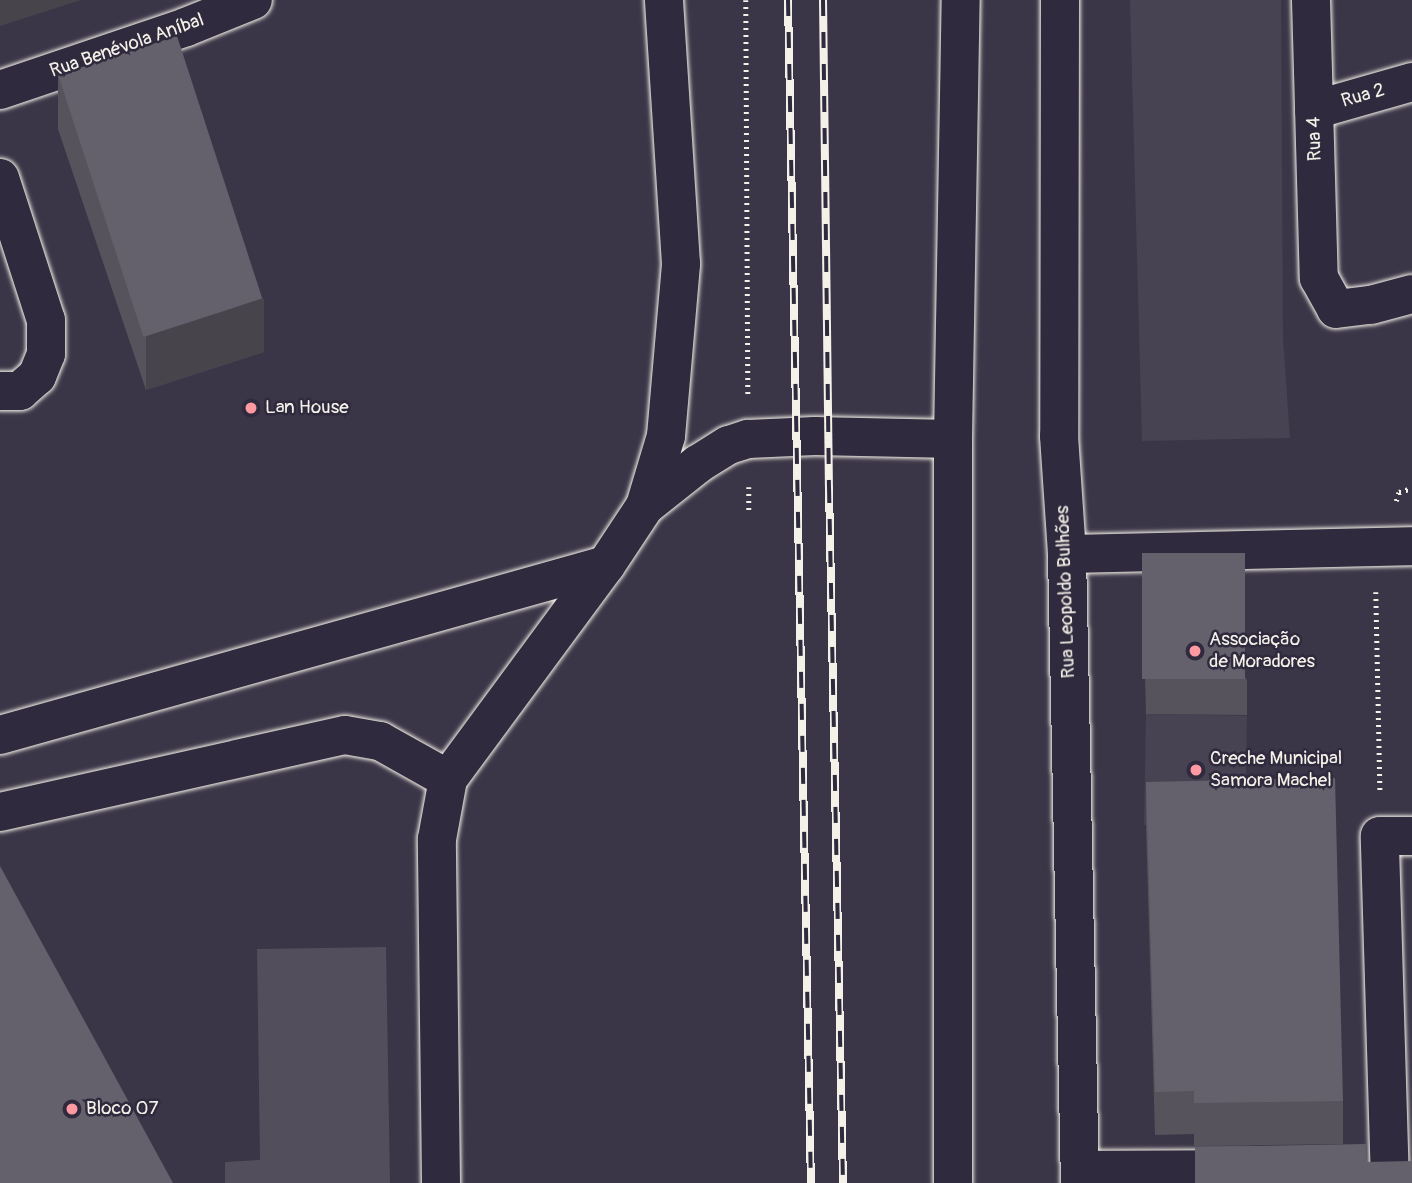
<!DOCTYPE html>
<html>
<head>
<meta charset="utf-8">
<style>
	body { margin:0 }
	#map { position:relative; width:1412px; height:1183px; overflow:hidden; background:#3b3647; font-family:Pangolin,sans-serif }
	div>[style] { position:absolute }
	.built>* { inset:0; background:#484352; transform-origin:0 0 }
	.green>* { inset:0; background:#534e5c }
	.path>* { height:4.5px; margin-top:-2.25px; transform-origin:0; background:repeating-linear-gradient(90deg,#f4f1e8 0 2px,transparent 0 7px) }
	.roads { filter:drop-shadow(0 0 2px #f4f1e8) drop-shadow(0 0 2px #f4f1e8) }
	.minor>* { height:38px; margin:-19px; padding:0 19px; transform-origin:19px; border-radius:19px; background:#2f2a3d }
	.major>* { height:38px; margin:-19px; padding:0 19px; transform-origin:19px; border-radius:19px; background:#2f2a3d }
	.rail>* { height:8px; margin-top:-4px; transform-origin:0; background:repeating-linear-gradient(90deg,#2f2a3d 0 16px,#f4f1e8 0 32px); box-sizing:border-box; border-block:2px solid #f4f1e8 }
	.wall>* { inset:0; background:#57535d }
	.shaded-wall>* { inset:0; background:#47444c }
	.building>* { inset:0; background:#65616c; transform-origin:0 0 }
	.dots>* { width:19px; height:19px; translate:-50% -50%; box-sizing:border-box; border:4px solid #2f2a3d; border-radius:50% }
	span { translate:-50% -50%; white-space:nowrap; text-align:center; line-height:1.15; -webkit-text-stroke:5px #2f2a3d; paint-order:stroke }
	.street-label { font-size:19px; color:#f4f1e8 }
	.poi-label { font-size:19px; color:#f4f1e8 }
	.left { translate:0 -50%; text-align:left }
</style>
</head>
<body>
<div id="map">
	<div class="built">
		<i style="clip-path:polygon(1130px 0,1281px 0,1283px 339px,1290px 438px,1142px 441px)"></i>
		<i style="left:1146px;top:714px;width:101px;height:111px;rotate:1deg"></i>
	</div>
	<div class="green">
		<i style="clip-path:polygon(386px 947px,390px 1183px,225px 1183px,225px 1162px,260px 1160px,257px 949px)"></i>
	</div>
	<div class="path">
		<i style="left:746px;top:0;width:395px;rotate:89.7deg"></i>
		<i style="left:749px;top:487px;width:27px;rotate:90deg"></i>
		<i style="left:1396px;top:501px;width:9px;rotate:-72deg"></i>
		<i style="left:1399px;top:492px;width:14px;rotate:-17deg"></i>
		<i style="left:1376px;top:592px;width:198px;rotate:88.8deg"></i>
	</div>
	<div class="roads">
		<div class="minor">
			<i style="left:1311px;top:0;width:278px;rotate:88.4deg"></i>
			<i style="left:1319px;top:278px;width:35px;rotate:61deg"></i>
			<i style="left:1336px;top:309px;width:35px;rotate:-7deg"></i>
			<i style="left:1371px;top:305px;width:42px;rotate:-15deg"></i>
			<i style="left:0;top:90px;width:196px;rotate:-18.7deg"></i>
			<i style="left:186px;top:27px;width:72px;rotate:-21.9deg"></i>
			<i style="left:1314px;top:110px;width:102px;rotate:-15.9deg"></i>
			<i style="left:0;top:178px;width:149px;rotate:72.1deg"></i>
			<i style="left:46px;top:320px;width:34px;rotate:90deg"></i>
			<i style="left:46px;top:354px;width:24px;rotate:112deg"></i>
			<i style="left:37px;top:376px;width:23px;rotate:139deg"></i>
			<i style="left:20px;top:391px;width:20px;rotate:180deg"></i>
			<i style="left:645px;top:506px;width:68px;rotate:-38.4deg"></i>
			<i style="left:698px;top:464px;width:36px;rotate:-32deg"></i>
			<i style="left:729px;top:445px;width:20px;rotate:-18deg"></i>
			<i style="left:748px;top:439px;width:67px;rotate:-2.6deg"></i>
			<i style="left:815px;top:436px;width:138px;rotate:1.2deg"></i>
			<i style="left:1067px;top:554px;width:345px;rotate:-1.3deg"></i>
			<i style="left:0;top:735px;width:629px;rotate:-15.67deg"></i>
			<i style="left:0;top:812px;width:353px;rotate:-12.6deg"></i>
			<i style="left:345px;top:735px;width:36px;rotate:10deg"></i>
			<i style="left:380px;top:741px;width:78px;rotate:29.2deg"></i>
			<i style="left:1080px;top:1170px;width:165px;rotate:-0.3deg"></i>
			<i style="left:441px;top:1183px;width:344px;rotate:-90.7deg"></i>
			<i style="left:437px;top:839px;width:61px;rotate:-79.6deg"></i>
			<i style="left:448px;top:779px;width:266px;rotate:-53.6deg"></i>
			<i style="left:606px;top:565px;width:71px;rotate:-56.5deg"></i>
			<i style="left:645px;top:506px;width:73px;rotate:-73.3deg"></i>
			<i style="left:666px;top:436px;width:173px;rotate:-85deg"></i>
			<i style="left:681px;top:264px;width:265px;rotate:-93.7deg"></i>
			<i style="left:1390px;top:1183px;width:347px;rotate:-91.7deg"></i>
			<i style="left:1380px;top:836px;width:32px"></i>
		</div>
		<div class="major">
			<i style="left:1060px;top:0;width:436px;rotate:90.1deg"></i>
			<i style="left:1059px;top:436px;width:118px;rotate:86.1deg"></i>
			<i style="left:1067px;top:554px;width:629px;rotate:88.82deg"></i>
			<i style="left:953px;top:1183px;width:744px;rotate:-90deg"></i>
			<i style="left:953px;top:439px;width:439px;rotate:-89deg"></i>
		</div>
	</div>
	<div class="rail">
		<i style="left:788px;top:0;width:1183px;rotate:88.89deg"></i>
		<i style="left:823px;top:0;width:487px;rotate:89.3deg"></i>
		<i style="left:829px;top:487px;width:696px;rotate:88.85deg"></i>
	</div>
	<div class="wall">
		<i style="clip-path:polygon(58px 75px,264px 352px,146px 390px,58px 129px)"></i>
		<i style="clip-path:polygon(1142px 553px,1247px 680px,1247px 715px,1146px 714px)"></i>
		<i style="clip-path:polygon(1146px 782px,1343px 1101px,1343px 1144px,1194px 1146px,1194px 1134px,1155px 1135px,1146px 825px)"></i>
	</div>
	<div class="shaded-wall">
		<i style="clip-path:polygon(0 0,81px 0,0 26px)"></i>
		<i style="clip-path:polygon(264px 298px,264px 352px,146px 390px,146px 336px)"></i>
	</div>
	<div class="building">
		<i style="left:177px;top:36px;width:276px;height:125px;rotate:72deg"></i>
		<i style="left:1142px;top:553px;width:103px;height:126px"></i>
		<i style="clip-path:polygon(1335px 778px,1343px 1101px,1194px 1103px,1194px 1091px,1155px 1092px,1146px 782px)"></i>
		<i style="clip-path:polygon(0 866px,173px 1183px,0 1183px)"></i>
		<i style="clip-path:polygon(1366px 1144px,1367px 1162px,1412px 1161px,1412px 1183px,1195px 1183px,1195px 1147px)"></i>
	</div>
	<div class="dots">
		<i style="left:251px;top:408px;background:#ff9aa2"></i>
		<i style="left:1195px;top:651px;background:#ff9aa2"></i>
		<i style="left:1196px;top:770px;background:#ff9aa2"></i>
		<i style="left:72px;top:1109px;background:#ff9aa2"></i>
	</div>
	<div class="street-label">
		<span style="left:127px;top:46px;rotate:-19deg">Rua Benévola Aníbal</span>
		<span style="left:1363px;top:96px;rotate:-16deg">Rua 2</span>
		<span style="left:1315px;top:139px;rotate:-92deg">Rua 4</span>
		<span style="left:1066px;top:592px;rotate:-92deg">Rua Leopoldo Bulhões</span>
	</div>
	<div class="poi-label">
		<span class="left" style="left:265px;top:408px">Lan House</span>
		<span class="left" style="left:1209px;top:651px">Associação<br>de Moradores</span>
		<span class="left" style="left:1210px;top:770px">Creche Municipal<br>Samora Machel</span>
		<span class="left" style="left:86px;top:1109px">Bloco 07</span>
	</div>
</div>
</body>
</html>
